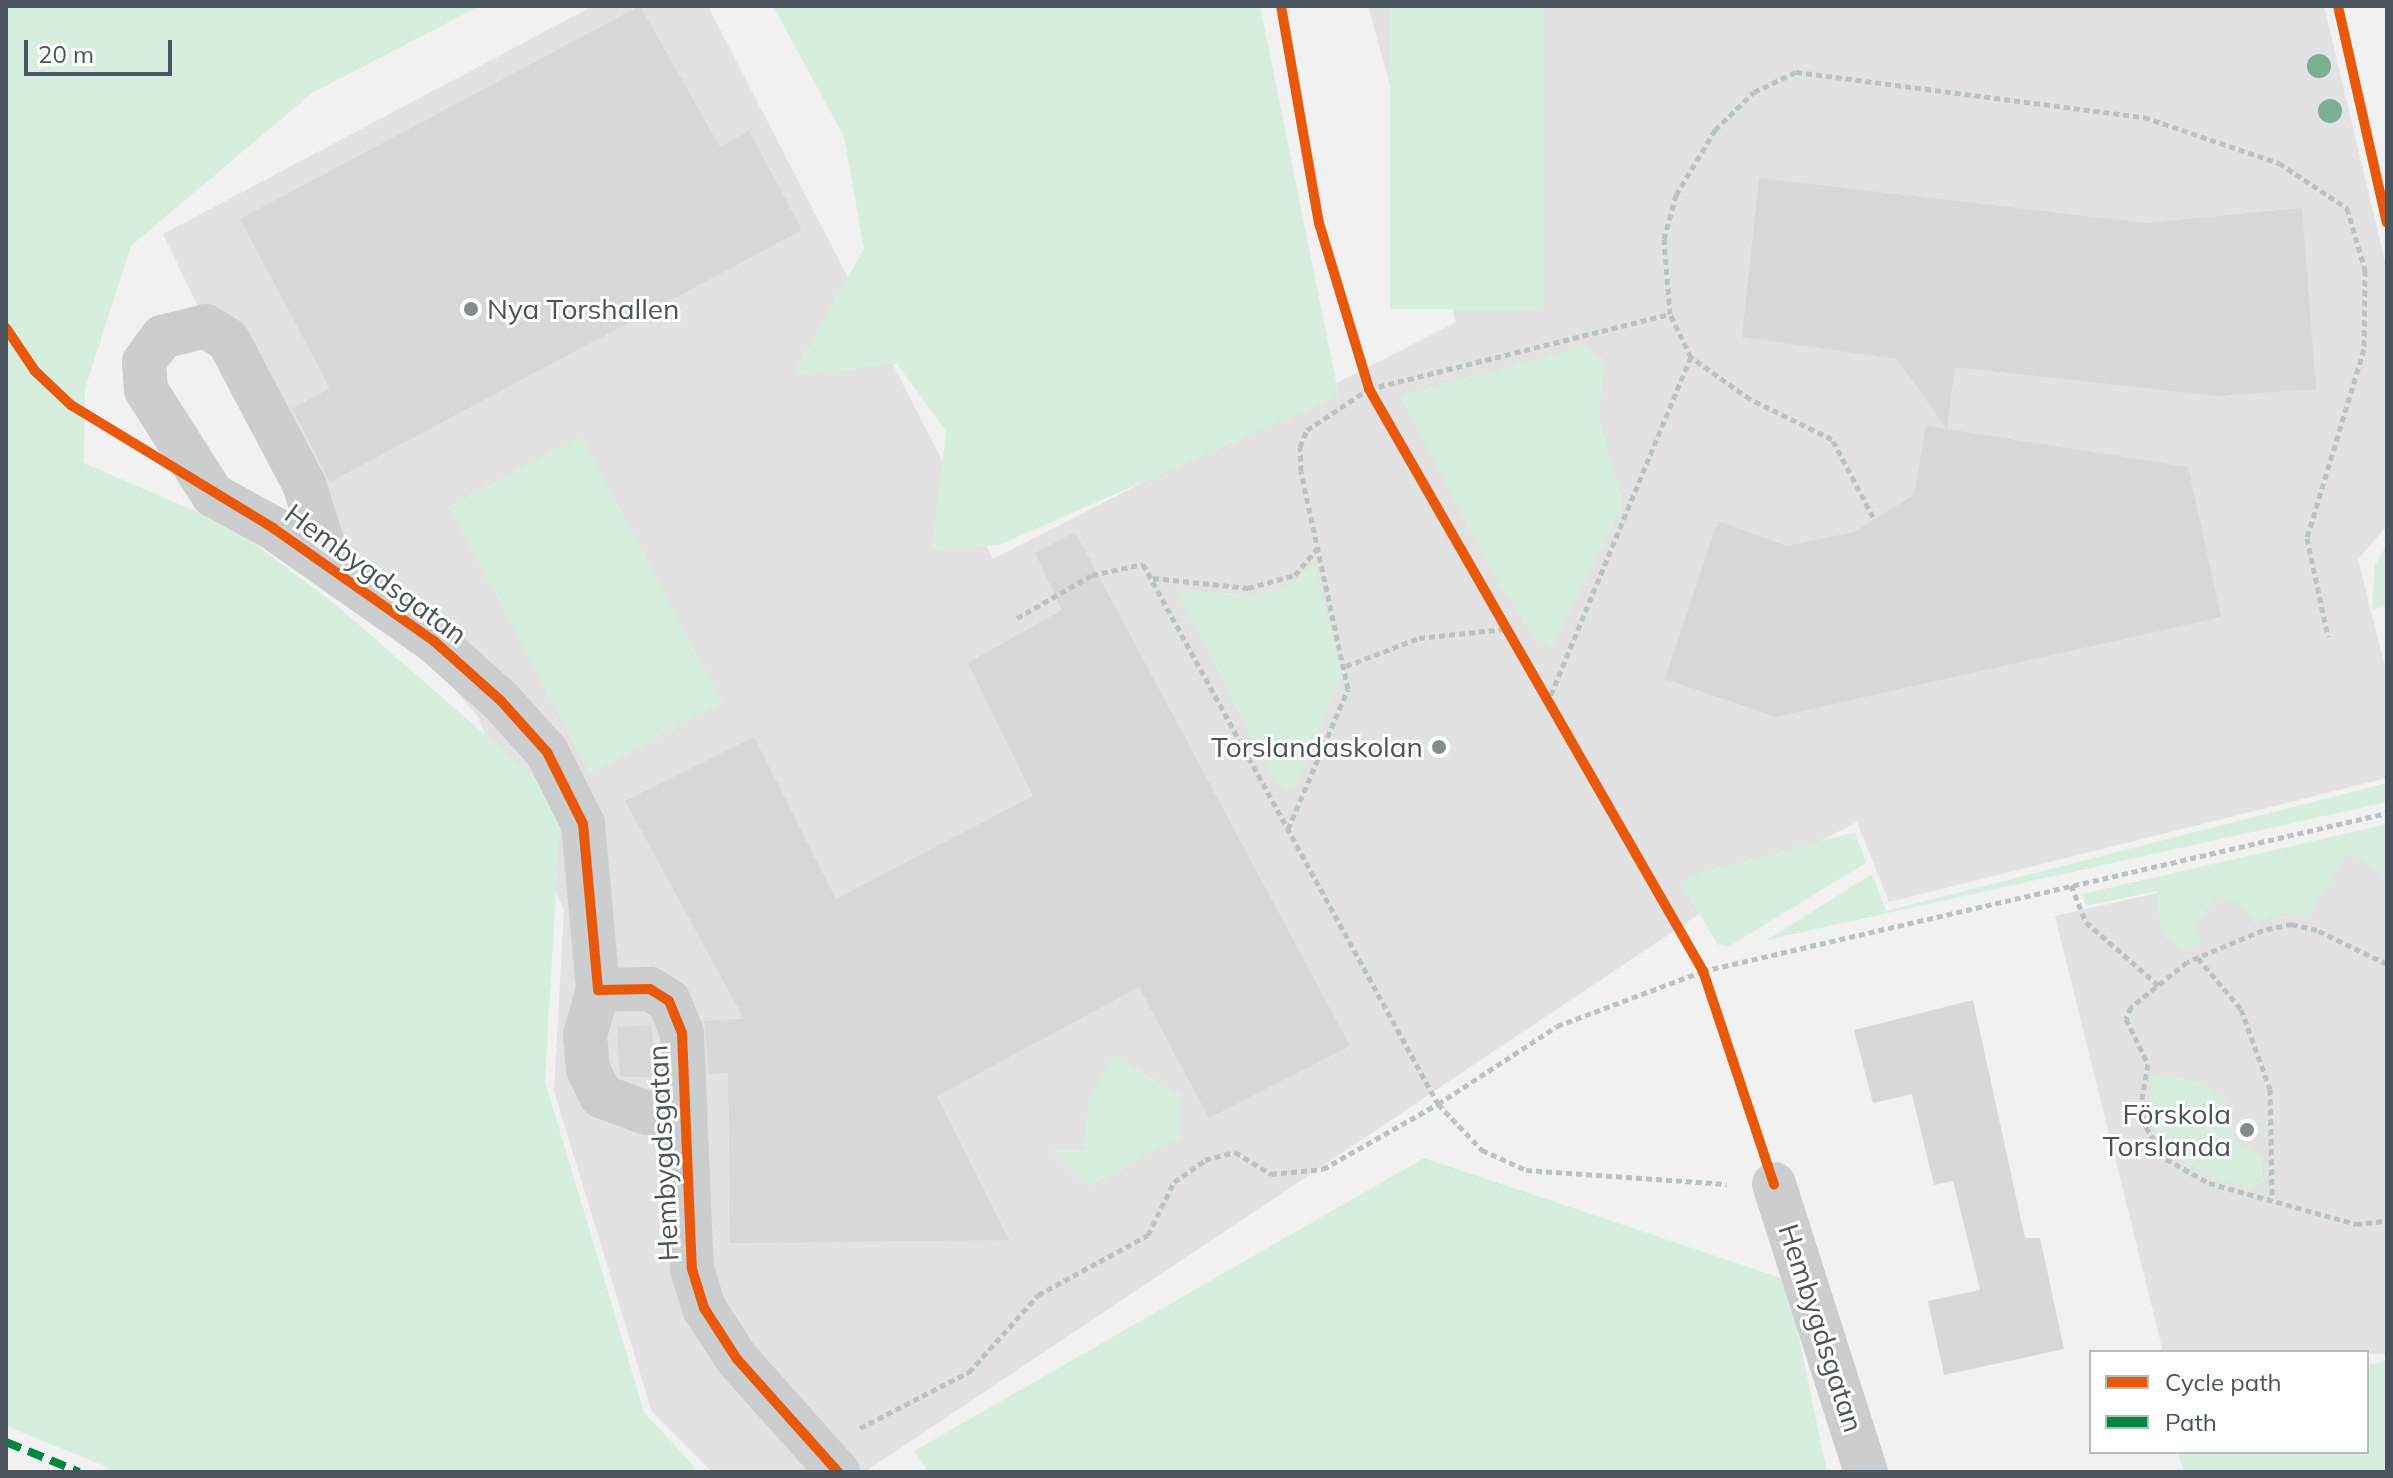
<!DOCTYPE html>
<html>
<head>
<meta charset="utf-8">
<style>
	body { margin:0 }
	#map { position:relative; width:2393px; height:1478px; overflow:hidden; background:#f1f1f1; font-family:Mulish,sans-serif }
	div>[style] { position:absolute }
	.education>* { inset:0; background:#e3e2e2 }
	.green>* { inset:0; background:#d7eedf; transform-origin:0 0 }
	.building>* { inset:0; background:#d7d8d9 }
	.path>* { height:5px; margin-top:-2.5px; transform-origin:0; background:repeating-linear-gradient(90deg,#b9c4c1 0 6px,transparent 0 10px) }
	.minor>* { height:44px; margin:-22px; padding:0 22px; transform-origin:22px; border-radius:22px; background:#cbcdcf }
	.quiet>* { height:8px; margin-top:-4px; transform-origin:0; background:repeating-linear-gradient(90deg,#00873e 0 16px,transparent 0 24px) }
	.cycleway>* { height:10px; margin:-5px; padding:0 5px; transform-origin:5px; border-radius:5px; background:#e8590c }
	.trees>* { width:24px; height:24px; margin:-12px; border-radius:50%; background:#7cb094 }
	.dots>* { width:22px; height:22px; translate:-50% -50%; box-sizing:border-box; border:4px solid #fff; border-radius:50% }
	span { translate:-50% -50%; white-space:nowrap; text-align:center; line-height:1.15; -webkit-text-stroke:6px #fff; paint-order:stroke }
	.poi-label { font-size:28px; color:#49545c }
	.left { translate:0 -50%; text-align:left }
	.right { translate:-100% -50%; text-align:right }
	.street-label { font-size:28px; color:#49545c }
	.frame { position:absolute; inset:0; border:8px solid #49545c; pointer-events:none }
	.legend { position:absolute; left:2089px; top:1350px; width:280px; height:104px; box-sizing:border-box; background:#fff; border:2px solid #b6bbbe; margin:0; padding:10px 14px; list-style:none; font-size:24px; color:#49545c }
	.legend li { display:flex; align-items:center; gap:16px; height:40px }
	.legend b { width:40px; border:2px solid #b6bbbe }
	.scale { position:absolute; left:24px; top:40px; width:148px; height:36px; box-sizing:border-box; border:4px solid #49545c; border-top:0; padding-left:10px; font-size:24px; line-height:28px; white-space:nowrap; color:#49545c; -webkit-text-stroke:6px #fff; paint-order:stroke }
</style>
</head>
<body>
<div id="map">
	<div class="education">
		<i style="clip-path:polygon(593px 6px,708px 6px,993px 559px,1456px 322px,1368px 6px,2324px 6px,2387px 270px,2387px 526px,2358px 559px,2387px 675px,2387px 778px,1889px 902px,1857px 822px,1771px 866px,865px 1472px,712px 1472px,652px 1412px,554px 1091px,564px 910px,477px 716px,281px 478px,163px 234px)"></i>
		<i style="clip-path:polygon(2386px 841px,2387px 1354px,2163px 1352px,2055px 916px)"></i>
	</div>
	<div class="green">
		<i style="clip-path:polygon(6px 6px,480px 6px,312px 93px,131px 246px,85px 389px,84px 463px,232px 527px,335px 604px,561px 801px,545px 1081px,644px 1412px,699px 1472px,119px 1472px,6px 1426px)"></i>
		<i style="clip-path:polygon(773px 6px,1260px 6px,1339px 396px,999px 545px,932px 549px,946px 431px,897px 364px,792px 376px,864px 249px,844px 137px)"></i>
		<i style="left:1390px;top:6px;width:153px;height:303px"></i>
		<i style="clip-path:polygon(1586px 346px,1604px 361px,1599px 418px,1623px 504px,1552px 647px,1538px 643px,1492px 572px,1400px 395px)"></i>
		<i style="left:581px;top:436px;width:302px;height:150px;rotate:62deg"></i>
		<i style="clip-path:polygon(2387px 544px,2387px 606px,2372px 610px,2375px 565px)"></i>
		<i style="clip-path:polygon(1313px 563px,1342px 676px,1294px 791px,1275px 783px,1176px 589px,1253px 595px,1292px 585px)"></i>
		<i style="clip-path:polygon(2387px 783px,2387px 802px,1767px 940px,1872px 874px,1886px 911px)"></i>
		<i style="clip-path:polygon(2387px 824px,2387px 877px,2348px 853px,2308px 917px,2287px 912px,2255px 922px,2239px 903px,2216px 898px,2195px 926px,2200px 944px,2183px 950px,2161px 933px,2157px 891px,2086px 906px,2082px 894px)"></i>
		<i style="clip-path:polygon(1855px 832px,1866px 863px,1728px 947px,1718px 945px,1682px 884px,1691px 875px)"></i>
		<i style="clip-path:polygon(1114px 1055px,1181px 1095px,1181px 1137px,1088px 1187px,1050px 1150px,1084px 1151px,1089px 1098px)"></i>
		<i style="clip-path:polygon(2152px 1074px,2200px 1082px,2224px 1095px,2236px 1142px,2262px 1158px,2264px 1182px,2249px 1187px,2220px 1181px,2168px 1153px,2148px 1118px)"></i>
		<i style="clip-path:polygon(1424px 1158px,1787px 1280px,1827px 1472px,928px 1472px,914px 1451px)"></i>
		<i style="clip-path:polygon(2387px 1361px,2387px 1472px,2185px 1472px,2177px 1452px,2367px 1452px,2367px 1365px)"></i>
	</div>
	<div class="building">
		<i style="clip-path:polygon(640px 6px,720px 147px,749px 131px,802px 230px,330px 482px,292px 409px,330px 388px,240px 219px)"></i>
		<i style="clip-path:polygon(1759px 178px,2146px 223px,2302px 208px,2316px 389px,2217px 396px,1955px 367px,1947px 429px,2188px 467px,2221px 617px,1776px 717px,1665px 679px,1718px 521px,1787px 546px,1854px 532px,1914px 495px,1926px 425px,1947px 429px,1897px 359px,1742px 337px)"></i>
		<i style="clip-path:polygon(1075px 532px,1350px 1046px,1209px 1118px,1139px 987px,937px 1096px,1009px 1240px,730px 1243px,728px 1073px,709px 1074px,704px 1021px,744px 1019px,625px 801px,754px 737px,836px 899px,1033px 796px,968px 663px,1062px 610px,1035px 553px)"></i>
		<i style="clip-path:polygon(1973px 1000px,2025px 1238px,2040px 1238px,2064px 1349px,1944px 1375px,1928px 1301px,1980px 1290px,1953px 1181px,1934px 1185px,1912px 1094px,1873px 1103px,1854px 1030px)"></i>
		<i style="clip-path:polygon(651px 1025px,659px 1078px,620px 1076px,617px 1027px)"></i>
	</div>
	<div class="path">
		<i style="left:1873px;top:517px;width:88px;rotate:-117.7deg"></i>
		<i style="left:1832px;top:439px;width:91px;rotate:-154deg"></i>
		<i style="left:1750px;top:399px;width:72px;rotate:-144.6deg"></i>
		<i style="left:1691px;top:357px;width:48px;rotate:-116deg"></i>
		<i style="left:1670px;top:314px;width:75px;rotate:-94.6deg"></i>
		<i style="left:1664px;top:239px;width:46px;rotate:-74.7deg"></i>
		<i style="left:1676px;top:195px;width:76px;rotate:-59deg"></i>
		<i style="left:1715px;top:130px;width:54px;rotate:-44.3deg"></i>
		<i style="left:1754px;top:92px;width:47px;rotate:-25.5deg"></i>
		<i style="left:1796px;top:72px;width:351px;rotate:7.4deg"></i>
		<i style="left:2144px;top:117px;width:143px;rotate:18.8deg"></i>
		<i style="left:2279px;top:163px;width:82px;rotate:33.5deg"></i>
		<i style="left:2347px;top:208px;width:65px;rotate:73.8deg"></i>
		<i style="left:2365px;top:270px;width:79px;rotate:90.7deg"></i>
		<i style="left:2364px;top:349px;width:197px;rotate:106.8deg"></i>
		<i style="left:2307px;top:538px;width:101px;rotate:78deg"></i>
		<i style="left:1153px;top:578px;width:96px;rotate:6deg"></i>
		<i style="left:1248px;top:588px;width:49px;rotate:-15.5deg"></i>
		<i style="left:1295px;top:575px;width:38px;rotate:-50deg"></i>
		<i style="left:1017px;top:618px;width:86px;rotate:-29.8deg"></i>
		<i style="left:1092px;top:575px;width:52px;rotate:-12.2deg"></i>
		<i style="left:1143px;top:564px;width:615px;rotate:61.35deg"></i>
		<i style="left:1438px;top:1104px;width:142px;rotate:-33.2deg"></i>
		<i style="left:1557px;top:1026px;width:156px;rotate:-20.6deg"></i>
		<i style="left:1703px;top:971px;width:702px;rotate:-13.01deg"></i>
		<i style="left:1346px;top:666px;width:78px;rotate:-21deg"></i>
		<i style="left:1419px;top:638px;width:86px;rotate:-6deg"></i>
		<i style="left:1547px;top:704px;width:376px;rotate:-67.5deg"></i>
		<i style="left:1288px;top:829px;width:152px;rotate:-66.8deg"></i>
		<i style="left:1348px;top:689px;width:223px;rotate:-102.2deg"></i>
		<i style="left:1301px;top:471px;width:24px;rotate:-92deg"></i>
		<i style="left:1300px;top:447px;width:18px;rotate:-68deg"></i>
		<i style="left:1307px;top:430px;width:74px;rotate:-33.5deg"></i>
		<i style="left:1369px;top:389px;width:310px;rotate:-14deg"></i>
		<i style="left:2071px;top:885px;width:40px;rotate:68deg"></i>
		<i style="left:2086px;top:922px;width:97px;rotate:41.2deg"></i>
		<i style="left:2198px;top:958px;width:67px;rotate:49.9deg"></i>
		<i style="left:2241px;top:1009px;width:85px;rotate:70.1deg"></i>
		<i style="left:2270px;top:1089px;width:109px;rotate:88.9deg"></i>
		<i style="left:2387px;top:964px;width:78px;rotate:-154.1deg"></i>
		<i style="left:2317px;top:930px;width:26px;rotate:-167deg"></i>
		<i style="left:2292px;top:924px;width:30px;rotate:168deg"></i>
		<i style="left:2263px;top:930px;width:82px;rotate:157.2deg"></i>
		<i style="left:2187px;top:962px;width:72px;rotate:141.2deg"></i>
		<i style="left:2131px;top:1007px;width:13px;rotate:113deg"></i>
		<i style="left:2126px;top:1019px;width:50px;rotate:63.9deg"></i>
		<i style="left:2148px;top:1064px;width:39px;rotate:100deg"></i>
		<i style="left:2141px;top:1102px;width:25px;rotate:79deg"></i>
		<i style="left:2146px;top:1127px;width:38px;rotate:58deg"></i>
		<i style="left:2166px;top:1159px;width:49px;rotate:29.2deg"></i>
		<i style="left:2209px;top:1183px;width:153px;rotate:15.6deg"></i>
		<i style="left:2356px;top:1224px;width:31px;rotate:-6deg"></i>
		<i style="left:860px;top:1428px;width:123px;rotate:-27.2deg"></i>
		<i style="left:969px;top:1372px;width:103px;rotate:-48.1deg"></i>
		<i style="left:1038px;top:1295px;width:125px;rotate:-28.6deg"></i>
		<i style="left:1148px;top:1235px;width:59px;rotate:-63.9deg"></i>
		<i style="left:1174px;top:1182px;width:38px;rotate:-35deg"></i>
		<i style="left:1205px;top:1160px;width:31px;rotate:-15deg"></i>
		<i style="left:1235px;top:1152px;width:42px;rotate:31.4deg"></i>
		<i style="left:1271px;top:1174px;width:52px;rotate:-5.5deg"></i>
		<i style="left:1323px;top:1169px;width:132px;rotate:-29.5deg"></i>
		<i style="left:1438px;top:1104px;width:64px;rotate:46.3deg"></i>
		<i style="left:1482px;top:1150px;width:48px;rotate:24.4deg"></i>
		<i style="left:1526px;top:1170px;width:201px;rotate:4deg"></i>
	</div>
	<div class="minor">
		<i style="left:330px;top:566px;width:86px;rotate:-107.6deg"></i>
		<i style="left:304px;top:484px;width:163px;rotate:-117.8deg"></i>
		<i style="left:228px;top:340px;width:26px;rotate:-148deg"></i>
		<i style="left:206px;top:326px;width:45px;rotate:166deg"></i>
		<i style="left:162px;top:337px;width:31px;rotate:126deg"></i>
		<i style="left:144px;top:362px;width:28px;rotate:86deg"></i>
		<i style="left:146px;top:390px;width:125px;rotate:57.5deg"></i>
		<i style="left:213px;top:495px;width:68px;rotate:28.8deg"></i>
		<i style="left:273px;top:528px;width:197px;rotate:35.1deg"></i>
		<i style="left:434px;top:641px;width:90px;rotate:41.8deg"></i>
		<i style="left:501px;top:701px;width:69px;rotate:48deg"></i>
		<i style="left:547px;top:752px;width:80px;rotate:63.4deg"></i>
		<i style="left:583px;top:824px;width:167px;rotate:84.8deg"></i>
		<i style="left:598px;top:990px;width:52px;rotate:-1.1deg"></i>
		<i style="left:650px;top:989px;width:22px;rotate:32deg"></i>
		<i style="left:669px;top:1001px;width:35px;rotate:68deg"></i>
		<i style="left:682px;top:1034px;width:235px;rotate:87.6deg"></i>
		<i style="left:692px;top:1269px;width:41px;rotate:72.9deg"></i>
		<i style="left:704px;top:1308px;width:61px;rotate:57.1deg"></i>
		<i style="left:737px;top:1359px;width:152px;rotate:48.2deg"></i>
		<i style="left:598px;top:990px;width:47px;rotate:106.1deg"></i>
		<i style="left:585px;top:1035px;width:34px;rotate:85deg"></i>
		<i style="left:588px;top:1069px;width:30px;rotate:64deg"></i>
		<i style="left:601px;top:1096px;width:49px;rotate:20.3deg"></i>
		<i style="left:647px;top:1113px;width:38px;rotate:6deg"></i>
		<i style="left:1774px;top:1184px;width:302px;rotate:72.3deg"></i>
	</div>
	<div class="quiet">
		<i style="left:6px;top:1442px;width:79px;rotate:22.3deg"></i>
	</div>
	<div class="cycleway">
		<i style="left:1281px;top:6px;width:220px;rotate:80.1deg"></i>
		<i style="left:1319px;top:223px;width:173px;rotate:73.2deg"></i>
		<i style="left:1369px;top:389px;width:671px;rotate:60.15deg"></i>
		<i style="left:1703px;top:971px;width:225px;rotate:71.6deg"></i>
		<i style="left:2338px;top:6px;width:222px;rotate:77.3deg"></i>
		<i style="left:6px;top:328px;width:52px;rotate:56deg"></i>
		<i style="left:35px;top:371px;width:50px;rotate:43.4deg"></i>
		<i style="left:71px;top:405px;width:237px;rotate:31.3deg"></i>
		<i style="left:273px;top:528px;width:197px;rotate:35.1deg"></i>
		<i style="left:434px;top:641px;width:90px;rotate:41.8deg"></i>
		<i style="left:501px;top:701px;width:69px;rotate:48deg"></i>
		<i style="left:547px;top:752px;width:80px;rotate:63.4deg"></i>
		<i style="left:583px;top:824px;width:167px;rotate:84.8deg"></i>
		<i style="left:598px;top:990px;width:52px;rotate:-1.1deg"></i>
		<i style="left:650px;top:989px;width:22px;rotate:32deg"></i>
		<i style="left:669px;top:1001px;width:35px;rotate:68deg"></i>
		<i style="left:682px;top:1034px;width:235px;rotate:87.6deg"></i>
		<i style="left:692px;top:1269px;width:41px;rotate:72.9deg"></i>
		<i style="left:704px;top:1308px;width:61px;rotate:57.1deg"></i>
		<i style="left:737px;top:1359px;width:152px;rotate:48.2deg"></i>
	</div>
	<div class="trees">
		<i style="left:2319px;top:66px"></i>
		<i style="left:2330px;top:111px"></i>
	</div>
	<div class="dots">
		<i style="left:471px;top:309px;background:#848b90"></i>
		<i style="left:1439px;top:747px;background:#848b90"></i>
		<i style="left:2247px;top:1130px;background:#848b90"></i>
	</div>
	<div class="poi-label">
		<span class="left" style="left:487px;top:309px">Nya Torshallen</span>
		<span class="right" style="left:1423px;top:747px">Torslandaskolan</span>
		<span class="right" style="left:2231px;top:1130px">Förskola<br>Torslanda</span>
	</div>
	<div class="street-label">
		<span style="left:376px;top:574px;rotate:36deg">Hembygdsgatan</span>
		<span style="left:663px;top:1153px;rotate:-93deg">Hembygdsgatan</span>
		<span style="left:1821px;top:1328px;rotate:72deg">Hembygdsgatan</span>
	</div>
	<div class="frame"></div>
	<ul class="legend">
	<li><b style="height:10px;background:#e8590c"></b>Cycle path</li>
	<li><b style="height:10px;background:#00873e"></b>Path</li>
	</ul>
	<div class="scale">20 m</div>
</div>
</body>
</html>
